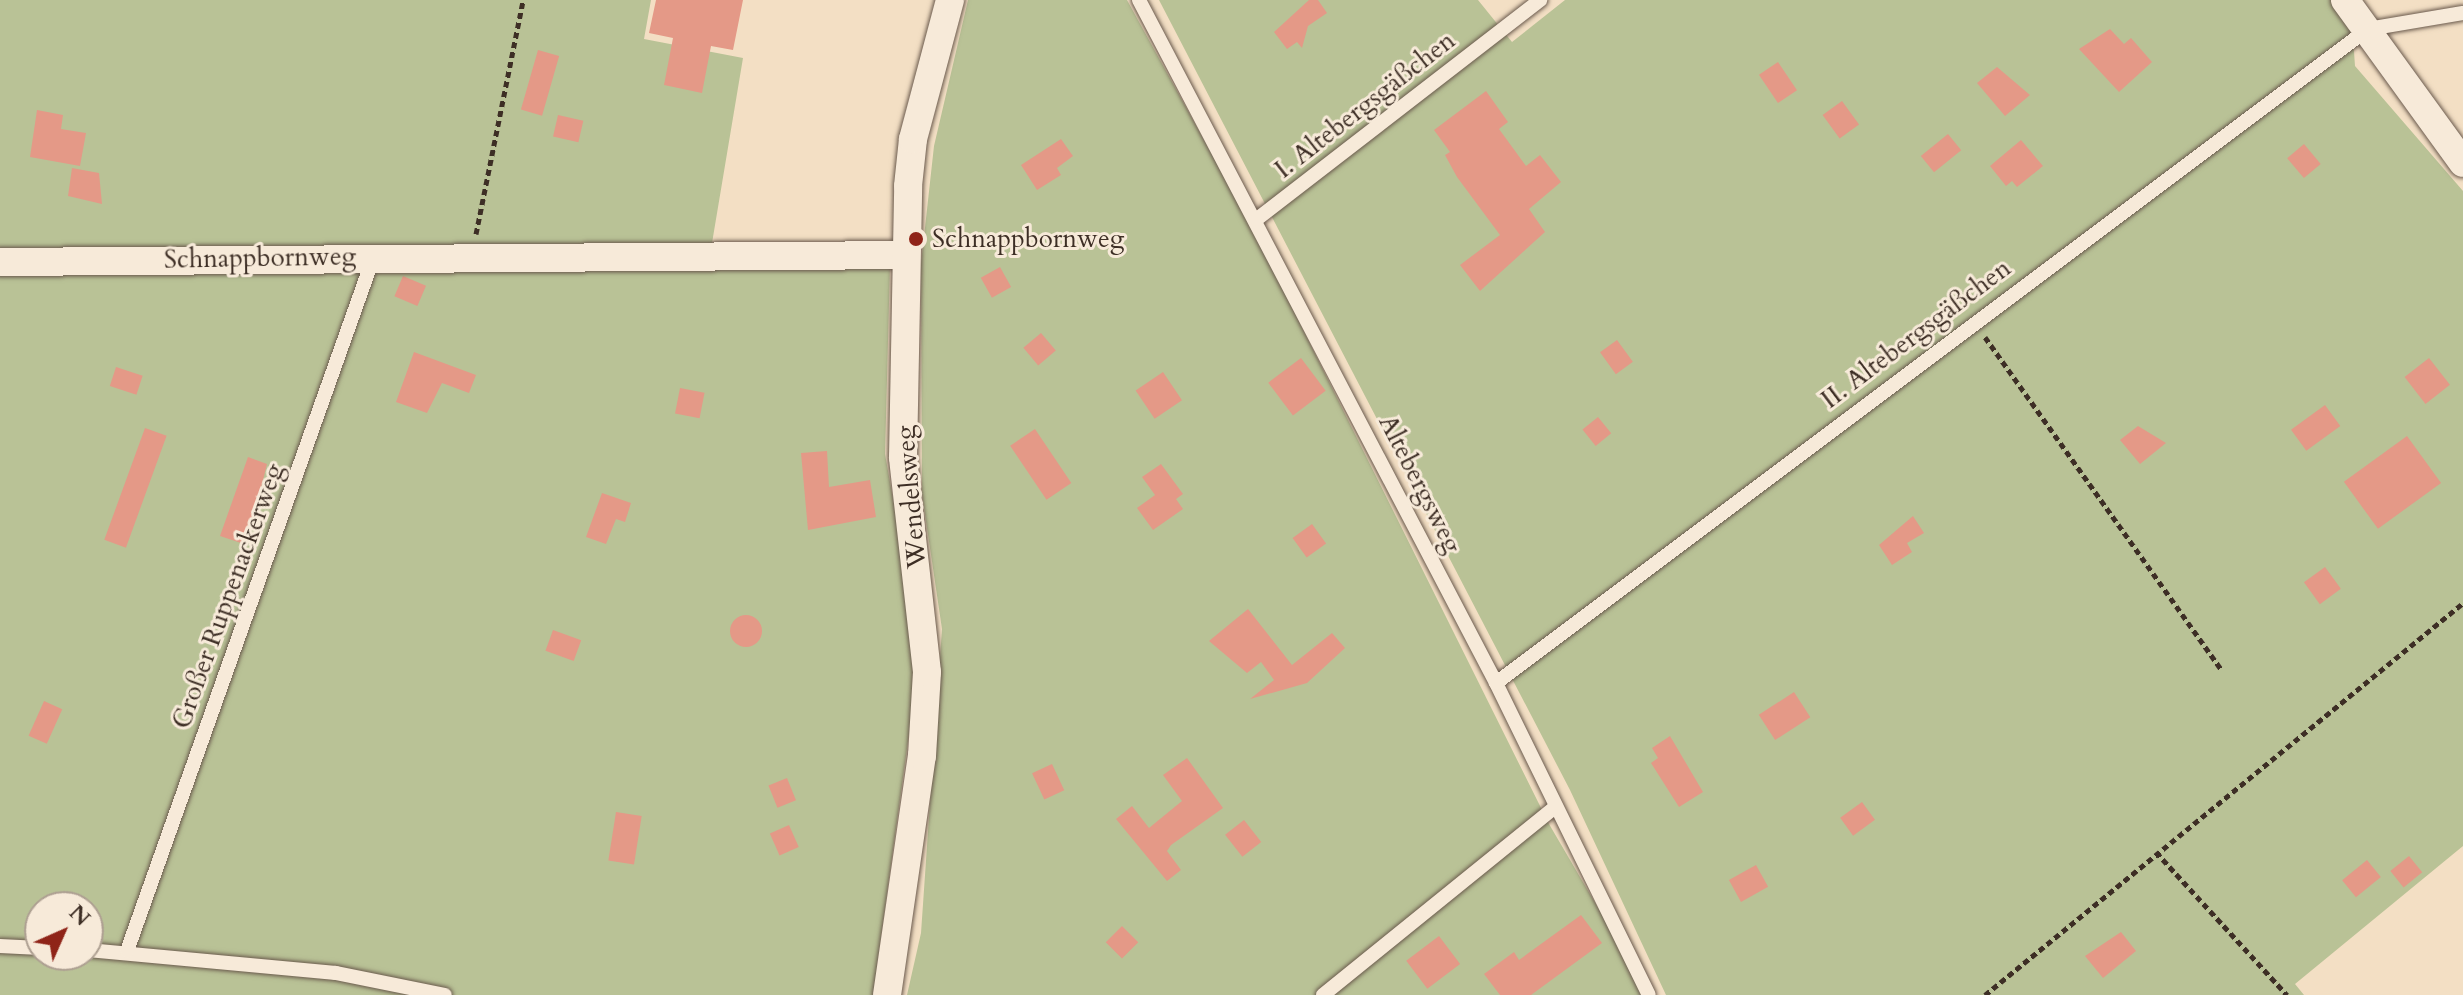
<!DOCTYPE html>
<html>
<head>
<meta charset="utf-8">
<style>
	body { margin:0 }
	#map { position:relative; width:2463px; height:995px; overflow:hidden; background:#f3dfc4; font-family:Cardo,serif }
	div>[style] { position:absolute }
	.green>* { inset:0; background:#b9c296 }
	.building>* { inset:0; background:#e49987; transform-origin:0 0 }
	.round { border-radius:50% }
	.path>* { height:5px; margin-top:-2.5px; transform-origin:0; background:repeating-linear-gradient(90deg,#3d2e25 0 6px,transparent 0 10px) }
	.roads { filter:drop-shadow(0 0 2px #6a5a4d) drop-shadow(0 0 2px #6a5a4d) }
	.lane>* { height:14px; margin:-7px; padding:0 7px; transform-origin:7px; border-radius:7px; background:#f7ead9 }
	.street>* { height:28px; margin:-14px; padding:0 14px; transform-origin:14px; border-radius:14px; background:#f7ead9 }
	.dots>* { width:22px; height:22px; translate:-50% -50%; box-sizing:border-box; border:4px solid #f7ead9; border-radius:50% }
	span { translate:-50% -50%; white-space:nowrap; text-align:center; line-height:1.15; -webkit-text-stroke:6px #f7ead9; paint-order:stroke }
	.street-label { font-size:26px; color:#3d2e25 }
	.poi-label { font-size:26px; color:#3d2e25 }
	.left { translate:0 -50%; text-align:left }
	.north { position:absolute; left:24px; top:891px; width:80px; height:80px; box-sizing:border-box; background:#f7ead9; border:2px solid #ad9f91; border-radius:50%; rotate:45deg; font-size:22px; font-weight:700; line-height:32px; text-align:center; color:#3d2e25 }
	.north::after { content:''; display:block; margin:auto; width:28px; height:36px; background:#8f2418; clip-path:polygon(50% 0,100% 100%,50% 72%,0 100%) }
</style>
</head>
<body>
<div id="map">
	<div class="green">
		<i style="clip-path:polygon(evenodd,0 0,651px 0,644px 39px,743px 58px,708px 267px,890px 266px,885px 454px,915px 622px,913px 705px,873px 995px,0 995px,0 0,40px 907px,88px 907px,88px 955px,40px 955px,40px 907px)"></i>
		<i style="clip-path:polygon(968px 0,1127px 0,1254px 231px,1549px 824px,1649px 995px,907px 995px,921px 933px,942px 629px,922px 494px,921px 264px,934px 146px)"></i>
		<i style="clip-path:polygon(1159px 0,1478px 0,1512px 42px,1565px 0,2331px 0,2352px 23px,2355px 66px,2463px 191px,2463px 846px,2295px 984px,2304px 995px,1666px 995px,1570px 790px)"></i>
	</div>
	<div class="building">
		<i style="clip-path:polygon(656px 0,743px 0,733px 50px,711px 46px,702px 93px,664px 85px,673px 38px,649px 33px)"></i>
		<i style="clip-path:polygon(1309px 0,1318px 0,1327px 13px,1308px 26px,1302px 48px,1297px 42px,1287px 49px,1274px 32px)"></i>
		<i style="clip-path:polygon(2110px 29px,2124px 44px,2131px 38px,2152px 62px,2119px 92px,2079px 49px)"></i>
		<i style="left:538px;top:50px;width:22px;height:62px;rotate:16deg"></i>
		<i style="left:1778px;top:62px;width:34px;height:23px;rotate:56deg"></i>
		<i style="clip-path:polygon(1997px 67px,2030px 95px,2005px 116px,1977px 83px)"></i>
		<i style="clip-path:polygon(1486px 91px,1508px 122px,1499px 129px,1526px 166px,1540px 155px,1561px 182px,1529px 209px,1545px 232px,1480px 291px,1460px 265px,1500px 235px,1457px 177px,1445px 155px,1450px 152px,1434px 130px)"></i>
		<i style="left:1842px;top:101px;width:29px;height:24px;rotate:54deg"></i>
		<i style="clip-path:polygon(37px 110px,63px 115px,61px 129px,86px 133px,80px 166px,30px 157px)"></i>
		<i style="left:558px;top:115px;width:26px;height:22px;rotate:13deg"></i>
		<i style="left:1948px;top:134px;width:21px;height:35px;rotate:51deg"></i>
		<i style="clip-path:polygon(1061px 139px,1073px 156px,1057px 168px,1061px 175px,1037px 190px,1021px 165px)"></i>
		<i style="clip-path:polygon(2021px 140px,2043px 166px,2017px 187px,2012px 181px,2006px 186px,1990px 166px)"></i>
		<i style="left:2304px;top:144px;width:26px;height:22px;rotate:50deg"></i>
		<i style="clip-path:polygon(72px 168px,99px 173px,102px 204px,68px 196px)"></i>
		<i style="left:1000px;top:267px;width:23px;height:22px;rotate:61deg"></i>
		<i style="left:403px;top:276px;width:25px;height:22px;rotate:23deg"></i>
		<i style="left:1041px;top:333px;width:23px;height:23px;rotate:50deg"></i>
		<i style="left:1617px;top:340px;width:27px;height:21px;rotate:54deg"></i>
		<i style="clip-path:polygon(414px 352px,476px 375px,469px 393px,442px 383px,427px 413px,396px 402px)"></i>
		<i style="left:1301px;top:358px;width:41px;height:41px;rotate:53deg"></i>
		<i style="left:2429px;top:358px;width:34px;height:31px;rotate:52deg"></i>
		<i style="left:116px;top:367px;width:28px;height:20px;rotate:18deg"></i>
		<i style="left:1163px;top:372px;width:34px;height:33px;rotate:56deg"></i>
		<i style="left:680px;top:388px;width:25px;height:26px;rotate:11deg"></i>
		<i style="left:2325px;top:405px;width:26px;height:42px;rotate:54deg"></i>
		<i style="left:1598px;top:417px;width:21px;height:20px;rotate:51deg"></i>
		<i style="clip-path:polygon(2138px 426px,2166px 443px,2140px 464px,2120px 440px)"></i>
		<i style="left:145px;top:428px;width:23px;height:119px;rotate:20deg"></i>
		<i style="left:1035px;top:429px;width:65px;height:30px;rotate:56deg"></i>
		<i style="left:2407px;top:436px;width:58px;height:78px;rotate:54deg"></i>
		<i style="clip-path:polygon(827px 451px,829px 487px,870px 480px,876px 517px,808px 530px,801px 453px)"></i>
		<i style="clip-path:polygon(248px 457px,267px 464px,247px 545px,220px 536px)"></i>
		<i style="clip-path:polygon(1161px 464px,1183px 494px,1176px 499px,1183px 509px,1153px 530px,1137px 508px,1155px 495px,1142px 477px)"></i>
		<i style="clip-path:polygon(602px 493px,631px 503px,625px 522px,616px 519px,606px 544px,586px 537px)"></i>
		<i style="clip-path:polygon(1913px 516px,1924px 533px,1907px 543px,1912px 552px,1892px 565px,1879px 545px)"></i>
		<i style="left:1312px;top:524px;width:24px;height:24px;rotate:54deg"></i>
		<i style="left:2325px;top:567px;width:27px;height:26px;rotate:54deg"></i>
		<i style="clip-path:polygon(1248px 609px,1292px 665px,1332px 633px,1345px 648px,1307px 683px,1250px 699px,1274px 680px,1261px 662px,1247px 673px,1209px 641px)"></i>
		<i class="round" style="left:730px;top:615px;width:32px;height:32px"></i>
		<i style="left:553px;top:630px;width:30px;height:22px;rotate:20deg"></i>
		<i style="left:1794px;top:692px;width:30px;height:42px;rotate:57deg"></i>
		<i style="left:44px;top:701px;width:20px;height:38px;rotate:24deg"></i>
		<i style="clip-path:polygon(1670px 736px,1703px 792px,1679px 807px,1651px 763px,1658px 758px,1652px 748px)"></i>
		<i style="clip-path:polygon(1187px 758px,1223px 808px,1171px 845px,1167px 851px,1181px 870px,1167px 881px,1116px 819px,1132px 806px,1149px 828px,1182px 801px,1163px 775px)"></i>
		<i style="left:1052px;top:764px;width:29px;height:22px;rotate:65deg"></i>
		<i style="left:787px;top:778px;width:24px;height:20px;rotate:68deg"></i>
		<i style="left:1862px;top:802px;width:22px;height:27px;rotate:54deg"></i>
		<i style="left:616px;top:812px;width:26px;height:49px;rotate:9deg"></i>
		<i style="left:1244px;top:820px;width:28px;height:24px;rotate:52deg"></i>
		<i style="left:789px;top:825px;width:24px;height:21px;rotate:66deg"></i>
		<i style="left:2409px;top:856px;width:21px;height:24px;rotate:51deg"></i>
		<i style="left:2367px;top:860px;width:22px;height:32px;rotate:51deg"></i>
		<i style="left:1756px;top:865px;width:25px;height:31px;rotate:61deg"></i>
		<i style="clip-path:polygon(1581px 915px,1602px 943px,1531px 995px,1500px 995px,1484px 974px,1514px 952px,1519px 960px)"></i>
		<i style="left:1122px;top:926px;width:23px;height:23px;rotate:45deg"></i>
		<i style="clip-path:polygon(2121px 932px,2136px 951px,2103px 978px,2085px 956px)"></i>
		<i style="left:1439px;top:936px;width:35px;height:41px;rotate:53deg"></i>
	</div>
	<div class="path">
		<i style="left:476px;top:234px;width:239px;rotate:-78.6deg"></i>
		<i style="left:1985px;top:337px;width:407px;rotate:54.6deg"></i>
		<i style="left:2156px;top:852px;width:194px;rotate:47.5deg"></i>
		<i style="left:1985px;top:995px;width:618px;rotate:-39.35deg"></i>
	</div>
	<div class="roads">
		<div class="lane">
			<i style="left:1139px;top:0;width:771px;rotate:62.4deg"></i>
			<i style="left:1496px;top:683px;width:347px;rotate:63.9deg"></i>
			<i style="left:1257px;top:219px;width:358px;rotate:-37.7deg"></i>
			<i style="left:1496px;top:683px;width:1090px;rotate:-36.87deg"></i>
			<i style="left:2368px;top:29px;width:96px;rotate:-9.6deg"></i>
			<i style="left:0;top:946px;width:40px;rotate:2.9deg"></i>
			<i style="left:88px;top:950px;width:249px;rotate:5.3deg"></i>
			<i style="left:336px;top:973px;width:111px;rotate:11.4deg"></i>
			<i style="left:127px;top:951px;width:738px;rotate:-70.44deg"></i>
			<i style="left:1323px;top:995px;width:297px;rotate:-39deg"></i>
		</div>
		<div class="street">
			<i style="left:2345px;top:0;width:201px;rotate:54.1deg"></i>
			<i style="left:0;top:262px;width:904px;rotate:-0.44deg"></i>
			<i style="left:887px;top:995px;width:242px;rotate:-81.7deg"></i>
			<i style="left:922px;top:756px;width:84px;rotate:-86.6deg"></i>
			<i style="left:927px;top:672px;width:216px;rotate:-96.4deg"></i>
			<i style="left:903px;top:457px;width:271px;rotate:-88.9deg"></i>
			<i style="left:908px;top:186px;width:47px;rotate:-83.9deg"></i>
			<i style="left:913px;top:139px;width:144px;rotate:-75.1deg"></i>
		</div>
	</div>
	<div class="dots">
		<i style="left:916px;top:239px;background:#8f2418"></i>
	</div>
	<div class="street-label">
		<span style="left:1365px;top:105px;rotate:-38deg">I. Altebergsgäßchen</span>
		<span style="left:260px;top:258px;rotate:-1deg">Schnappbornweg</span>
		<span style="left:1916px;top:334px;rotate:-37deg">II. Altebergsgäßchen</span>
		<span style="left:1420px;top:484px;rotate:63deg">Altebergsweg</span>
		<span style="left:911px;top:497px;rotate:-95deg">Wendelsweg</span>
		<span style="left:228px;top:596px;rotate:-70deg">Großer Ruppenackerweg</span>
	</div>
	<div class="poi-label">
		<span class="left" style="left:932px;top:239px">Schnappbornweg</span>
	</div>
	<div class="north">N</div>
</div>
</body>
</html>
